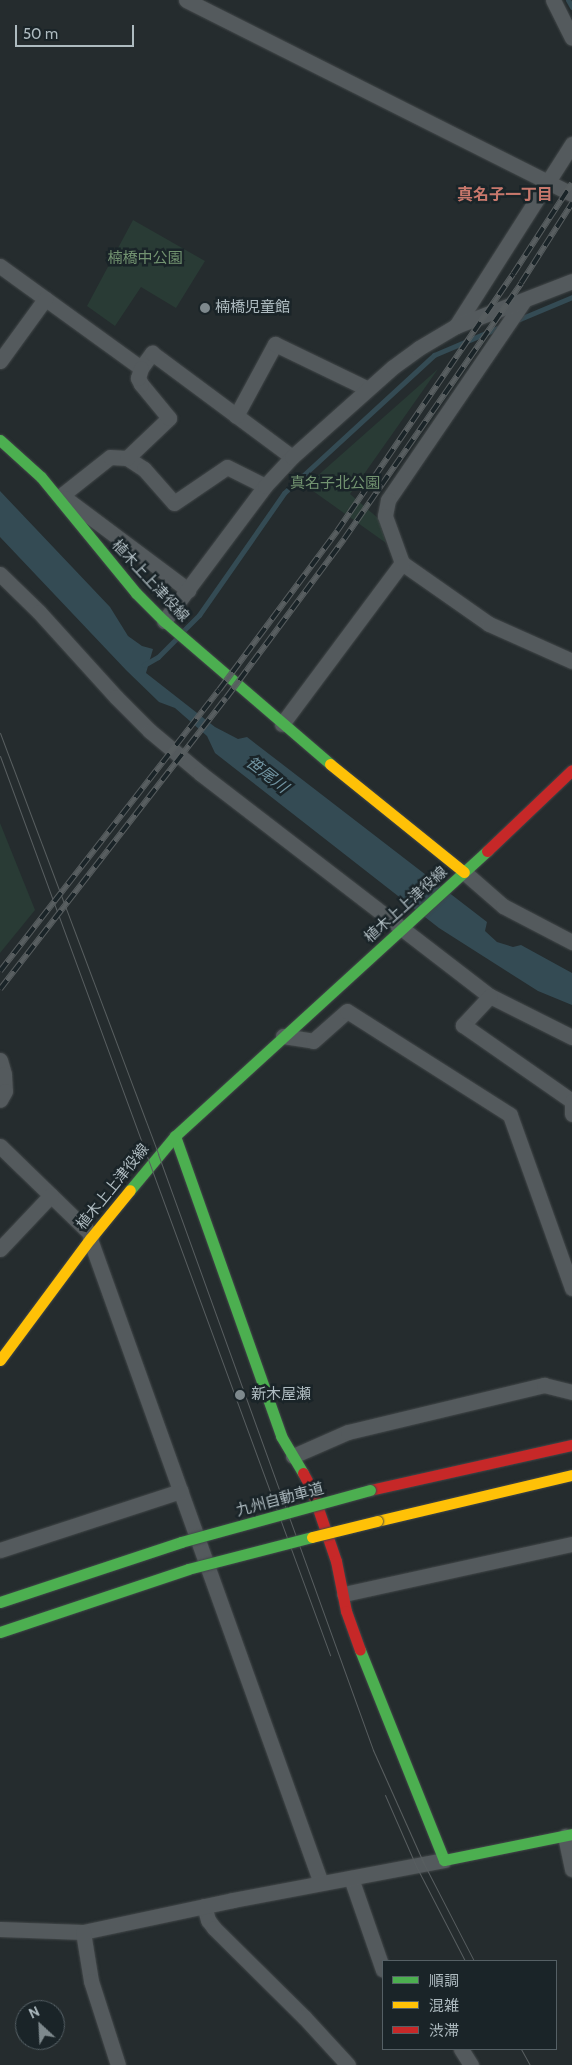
<!DOCTYPE html>
<html>
<head>
<meta charset="utf-8">
<style>
	body { margin:0 }
	#map { position:relative; width:572px; height:2065px; overflow:hidden; background:#252c2e; font-family:Cabin,"Noto Sans JP",sans-serif }
	div>[style] { position:absolute }
	.green>* { inset:0; background:#293b35 }
	.water>* { inset:0; background:#344b54 }
	.stream>* { height:5px; margin:-2.5px; padding:0 2.5px; transform-origin:2.5px; border-radius:2.5px; background:#344b54 }
	.roads { filter:drop-shadow(0 0 1px #424749) drop-shadow(0 0 1px #424749) }
	.street>* { height:15px; margin:-7.5px; padding:0 7.5px; transform-origin:7.5px; border-radius:7.5px; background:#545a5d }
	.fast>* { height:11px; margin:-5.5px; padding:0 5.5px; transform-origin:5.5px; border-radius:5.5px; background:#4caf50 }
	.slow>* { height:11px; margin:-5.5px; padding:0 5.5px; transform-origin:5.5px; border-radius:5.5px; background:#ffc107 }
	.jam>* { height:11px; margin:-5.5px; padding:0 5.5px; transform-origin:5.5px; border-radius:5.5px; background:#c62828 }
	.tram>* { height:1px; margin:-0.5px; padding:0 0.5px; transform-origin:0.5px; border-radius:0.5px; background:#585e60 }
	.rail>* { height:5.5px; margin-top:-2.75px; transform-origin:0; background:repeating-linear-gradient(90deg,#1a2428 0 11px,#585e60 0 22px); box-sizing:border-box; border-block:1px solid #585e60 }
	.bridges { filter:drop-shadow(0 0 1px #41484a) drop-shadow(0 0 1px #41484a) }
	.fast-bridge>* { height:11px; margin:-5.5px; padding:0 5.5px; transform-origin:5.5px; border-radius:5.5px; background:#4caf50 }
	.slow-bridge>* { height:11px; margin:-5.5px; padding:0 5.5px; transform-origin:5.5px; border-radius:5.5px; background:#ffc107 }
	.dots>* { width:14px; height:14px; translate:-50% -50%; box-sizing:border-box; border:2px solid #1a2428; border-radius:50% }
	span { translate:-50% -50%; white-space:nowrap; text-align:center; line-height:1.15; -webkit-text-stroke:5px #1a2428; paint-order:stroke }
	.park-label { font-size:15px; color:#729370 }
	.poi-label { font-size:15px; color:#aebbc0 }
	.left { translate:0 -50%; text-align:left }
	.street-label { font-size:15px; color:#aebbc0 }
	.neighbourhood-label { font-size:16px; color:#c8786c; font-weight:700 }
	.water-label { font-size:16px; color:#7194a1; font-style:italic }
	.legend { position:absolute; left:382px; top:1960px; width:175px; height:90px; box-sizing:border-box; background:#1a2428; border:1px solid #556065; margin:0; padding:6px 9px; list-style:none; font-size:15px; color:#aebbc0 }
	.legend li { display:flex; align-items:center; gap:10px; height:25px }
	.legend b { width:25px; border:1px solid #556065 }
	.north { position:absolute; left:15px; top:2000px; width:50px; height:50px; box-sizing:border-box; background:#1a2428; border:1px solid #556065; border-radius:50%; rotate:335deg; font-size:14px; font-weight:700; line-height:20px; text-align:center; color:#aebbc0 }
	.north::after { content:''; display:block; margin:auto; width:18px; height:22px; background:#7e898d; clip-path:polygon(50% 0,100% 100%,50% 72%,0 100%) }
	.scale { position:absolute; left:15px; top:25px; width:119px; height:22px; box-sizing:border-box; border:2px solid #aebbc0; border-top:0; padding-left:6px; font-size:15px; line-height:18px; white-space:nowrap; color:#aebbc0; -webkit-text-stroke:4px #1a2428; paint-order:stroke }
</style>
</head>
<body>
<div id="map">
	<div class="green">
		<i style="clip-path:polygon(133px 220px,205px 261px,176px 308px,141px 287px,115px 326px,87px 306px)"></i>
		<i style="clip-path:polygon(438px 369px,350px 494px,379px 519px,386px 543px,306px 486px)"></i>
		<i style="clip-path:polygon(0 823px,35px 910px,0 953px)"></i>
	</div>
	<div class="water">
		<i style="clip-path:polygon(0 491px,110px 607px,128px 636px,142px 646px,153px 649px,146px 673px,215px 727px,238px 739px,247px 737px,487px 922px,485px 931px,497px 942px,513px 947px,521px 945px,572px 973px,572px 1005px,538px 991px,439px 928px,215px 753px,207px 736px,175px 708px,159px 702px,126px 670px,0 537px)"></i>
	</div>
	<div class="stream">
		<i style="left:568px;top:0;width:8px;rotate:60deg"></i>
		<i style="left:515px;top:321px;width:62px;rotate:-22.8deg"></i>
		<i style="left:183px;top:631px;width:23px;rotate:-45deg"></i>
		<i style="left:199px;top:615px;width:149px;rotate:-55.1deg"></i>
		<i style="left:284px;top:493px;width:204px;rotate:-42.6deg"></i>
		<i style="left:434px;top:355px;width:72px;rotate:-23deg"></i>
		<i style="left:144px;top:665px;width:16px;rotate:-30deg"></i>
		<i style="left:158px;top:657px;width:25px;rotate:-45deg"></i>
	</div>
	<div class="roads">
		<div class="street">
			<i style="left:186px;top:0;width:432px;rotate:26.7deg"></i>
			<i style="left:553px;top:0;width:42px;rotate:63.4deg"></i>
			<i style="left:0;top:266px;width:174px;rotate:35.9deg"></i>
			<i style="left:141px;top:368px;width:19px;rotate:-54deg"></i>
			<i style="left:152px;top:353px;width:174px;rotate:36.6deg"></i>
			<i style="left:523px;top:302px;width:240px;rotate:124.3deg"></i>
			<i style="left:388px;top:500px;width:16px;rotate:101deg"></i>
			<i style="left:385px;top:516px;width:50px;rotate:70.1deg"></i>
			<i style="left:402px;top:563px;width:106px;rotate:35deg"></i>
			<i style="left:489px;top:624px;width:91px;rotate:24deg"></i>
			<i style="left:456px;top:326px;width:216px;rotate:-57.5deg"></i>
			<i style="left:0;top:361px;width:77px;rotate:-54deg"></i>
			<i style="left:236px;top:416px;width:82px;rotate:-61.6deg"></i>
			<i style="left:275px;top:344px;width:103px;rotate:25.8deg"></i>
			<i style="left:127px;top:458px;width:20px;rotate:33deg"></i>
			<i style="left:144px;top:469px;width:45px;rotate:48.6deg"></i>
			<i style="left:174px;top:503px;width:64px;rotate:-34.2deg"></i>
			<i style="left:227px;top:467px;width:42px;rotate:26.6deg"></i>
			<i style="left:62px;top:495px;width:61px;rotate:-38.4deg"></i>
			<i style="left:110px;top:457px;width:17px;rotate:3deg"></i>
			<i style="left:127px;top:458px;width:58px;rotate:-43.6deg"></i>
			<i style="left:169px;top:418px;width:44px;rotate:-129.5deg"></i>
			<i style="left:141px;top:384px;width:7px;rotate:-117deg"></i>
			<i style="left:138px;top:378px;width:10px;rotate:-73deg"></i>
			<i style="left:65px;top:498px;width:154px;rotate:36.8deg"></i>
			<i style="left:0;top:574px;width:54px;rotate:44.3deg"></i>
			<i style="left:39px;top:612px;width:115px;rotate:47.8deg"></i>
			<i style="left:116px;top:697px;width:48px;rotate:45deg"></i>
			<i style="left:150px;top:731px;width:65px;rotate:40deg"></i>
			<i style="left:200px;top:773px;width:366px;rotate:37.6deg"></i>
			<i style="left:490px;top:996px;width:92px;rotate:26.6deg"></i>
			<i style="left:164px;top:621px;width:169px;rotate:-53.2deg"></i>
			<i style="left:265px;top:486px;width:40px;rotate:-47deg"></i>
			<i style="left:292px;top:457px;width:135px;rotate:-41.7deg"></i>
			<i style="left:393px;top:367px;width:32px;rotate:-36deg"></i>
			<i style="left:419px;top:348px;width:43px;rotate:-30.7deg"></i>
			<i style="left:456px;top:326px;width:124px;rotate:-21.2deg"></i>
			<i style="left:282px;top:724px;width:201px;rotate:-53.3deg"></i>
			<i style="left:464px;top:872px;width:52px;rotate:41.1deg"></i>
			<i style="left:503px;top:906px;width:78px;rotate:27.6deg"></i>
			<i style="left:490px;top:996px;width:40px;rotate:133deg"></i>
			<i style="left:463px;top:1025px;width:133px;rotate:34.9deg"></i>
			<i style="left:572px;top:1101px;width:13px;rotate:90deg"></i>
			<i style="left:283px;top:1036px;width:30px;rotate:9deg"></i>
			<i style="left:313px;top:1041px;width:45px;rotate:-41.4deg"></i>
			<i style="left:347px;top:1011px;width:193px;rotate:32.5deg"></i>
			<i style="left:510px;top:1115px;width:184px;rotate:70.3deg"></i>
			<i style="left:0;top:1060px;width:15px;rotate:74deg"></i>
			<i style="left:4px;top:1074px;width:17px;rotate:87deg"></i>
			<i style="left:5px;top:1091px;width:10px;rotate:119deg"></i>
			<i style="left:0;top:1146px;width:128px;rotate:44.1deg"></i>
			<i style="left:90px;top:1239px;width:684px;rotate:70.27deg"></i>
			<i style="left:0;top:1249px;width:74px;rotate:-46.6deg"></i>
			<i style="left:293px;top:1456px;width:60px;rotate:-23.6deg"></i>
			<i style="left:348px;top:1432px;width:202px;rotate:-13.5deg"></i>
			<i style="left:544px;top:1385px;width:29px;rotate:14deg"></i>
			<i style="left:0;top:1550px;width:190px;rotate:-18.1deg"></i>
			<i style="left:344px;top:1594px;width:233px;rotate:-12.4deg"></i>
			<i style="left:565px;top:1836px;width:34px;rotate:78deg"></i>
			<i style="left:351px;top:1878px;width:97px;rotate:70.8deg"></i>
			<i style="left:204px;top:1906px;width:15px;rotate:74deg"></i>
			<i style="left:208px;top:1920px;width:10px;rotate:53deg"></i>
			<i style="left:214px;top:1928px;width:127px;rotate:44.7deg"></i>
			<i style="left:304px;top:2017px;width:65px;rotate:47.5deg"></i>
			<i style="left:0;top:1929px;width:83px;rotate:2.1deg"></i>
			<i style="left:83px;top:1932px;width:153px;rotate:-12deg"></i>
			<i style="left:233px;top:1900px;width:215px;rotate:-10.7deg"></i>
			<i style="left:83px;top:1932px;width:50px;rotate:80.7deg"></i>
			<i style="left:91px;top:1981px;width:88px;rotate:72.2deg"></i>
			<i style="left:461px;top:2049px;width:19px;rotate:58deg"></i>
		</div>
		<div class="fast">
			<i style="left:0;top:440px;width:55px;rotate:42.1deg"></i>
			<i style="left:41px;top:477px;width:150px;rotate:50.7deg"></i>
			<i style="left:136px;top:593px;width:40px;rotate:45deg"></i>
			<i style="left:164px;top:621px;width:219px;rotate:40.7deg"></i>
			<i style="left:175px;top:1136px;width:318px;rotate:70.5deg"></i>
			<i style="left:281px;top:1436px;width:43px;rotate:59.3deg"></i>
			<i style="left:130px;top:1190px;width:70px;rotate:-50.2deg"></i>
			<i style="left:175px;top:1136px;width:423px;rotate:-42.4deg"></i>
			<i style="left:360px;top:1650px;width:226px;rotate:68.2deg"></i>
			<i style="left:444px;top:1860px;width:131px;rotate:-11.5deg"></i>
		</div>
		<div class="slow">
			<i style="left:330px;top:764px;width:172px;rotate:38.9deg"></i>
			<i style="left:0;top:1360px;width:151px;rotate:-53.4deg"></i>
			<i style="left:90px;top:1239px;width:63px;rotate:-50.8deg"></i>
			<i style="left:377px;top:1521px;width:200px;rotate:-13.3deg"></i>
		</div>
		<div class="jam">
			<i style="left:487px;top:851px;width:117px;rotate:-43.6deg"></i>
			<i style="left:303px;top:1473px;width:17px;rotate:62deg"></i>
			<i style="left:311px;top:1488px;width:77px;rotate:71.1deg"></i>
			<i style="left:336px;top:1561px;width:51px;rotate:78.7deg"></i>
			<i style="left:346px;top:1611px;width:41px;rotate:70.3deg"></i>
			<i style="left:370px;top:1490px;width:207px;rotate:-12.6deg"></i>
		</div>
	</div>
	<div class="tram">
		<i style="left:0;top:733px;width:450px;rotate:69.4deg"></i>
		<i style="left:158px;top:1154px;width:634px;rotate:70.16deg"></i>
		<i style="left:373px;top:1750px;width:125px;rotate:65.9deg"></i>
		<i style="left:424px;top:1864px;width:109px;rotate:62.7deg"></i>
		<i style="left:0;top:756px;width:958px;rotate:69.84deg"></i>
		<i style="left:385px;top:1795px;width:77px;rotate:66.4deg"></i>
		<i style="left:416px;top:1866px;width:107px;rotate:62.7deg"></i>
		<i style="left:521px;top:2049px;width:18px;rotate:61deg"></i>
	</div>
	<div class="rail">
		<i style="left:0;top:971px;width:356px;rotate:-52.1deg"></i>
		<i style="left:219px;top:690px;width:198px;rotate:-53.4deg"></i>
		<i style="left:337px;top:531px;width:311px;rotate:-55.6deg"></i>
		<i style="left:513px;top:274px;width:108px;rotate:-57deg"></i>
		<i style="left:0;top:989px;width:368px;rotate:-52.2deg"></i>
		<i style="left:226px;top:698px;width:198px;rotate:-53.4deg"></i>
		<i style="left:344px;top:539px;width:311px;rotate:-55.3deg"></i>
		<i style="left:521px;top:283px;width:95px;rotate:-57.5deg"></i>
	</div>
	<div class="bridges">
		<div class="fast-bridge">
			<i style="left:0;top:1602px;width:191px;rotate:-18.3deg"></i>
			<i style="left:181px;top:1542px;width:196px;rotate:-15.4deg"></i>
			<i style="left:0;top:1632px;width:198px;rotate:-18.5deg"></i>
			<i style="left:188px;top:1569px;width:128px;rotate:-14.5deg"></i>
		</div>
		<div class="slow-bridge">
			<i style="left:312px;top:1537px;width:67px;rotate:-13.8deg"></i>
		</div>
	</div>
	<div class="dots">
		<i style="left:205px;top:308px;background:#7e898d"></i>
		<i style="left:240px;top:1395px;background:#7e898d"></i>
	</div>
	<div class="park-label">
		<span style="left:145px;top:259px">楠橋中公園</span>
		<span style="left:335px;top:484px">真名子北公園</span>
	</div>
	<div class="poi-label">
		<span class="left" style="left:215px;top:308px">楠橋児童館</span>
		<span class="left" style="left:251px;top:1395px">新木屋瀬</span>
	</div>
	<div class="street-label">
		<span style="left:150px;top:581px;rotate:47deg">植木上上津役線</span>
		<span style="left:406px;top:905px;rotate:-42deg">植木上上津役線</span>
		<span style="left:113px;top:1187px;rotate:-51deg">植木上上津役線</span>
		<span style="left:280px;top:1500px;rotate:-15deg">九州自動車道</span>
	</div>
	<div class="neighbourhood-label">
		<span style="left:505px;top:195px">真名子一丁目</span>
	</div>
	<div class="water-label">
		<span style="left:267px;top:775px;rotate:38deg">笹尾川</span>
	</div>
	<ul class="legend">
	<li><b style="height:6px;background:#4caf50"></b>順調</li>
	<li><b style="height:6px;background:#ffc107"></b>混雑</li>
	<li><b style="height:6px;background:#c62828"></b>渋滞</li>
	</ul>
	<div class="north">N</div>
	<div class="scale">50 m</div>
</div>
</body>
</html>
